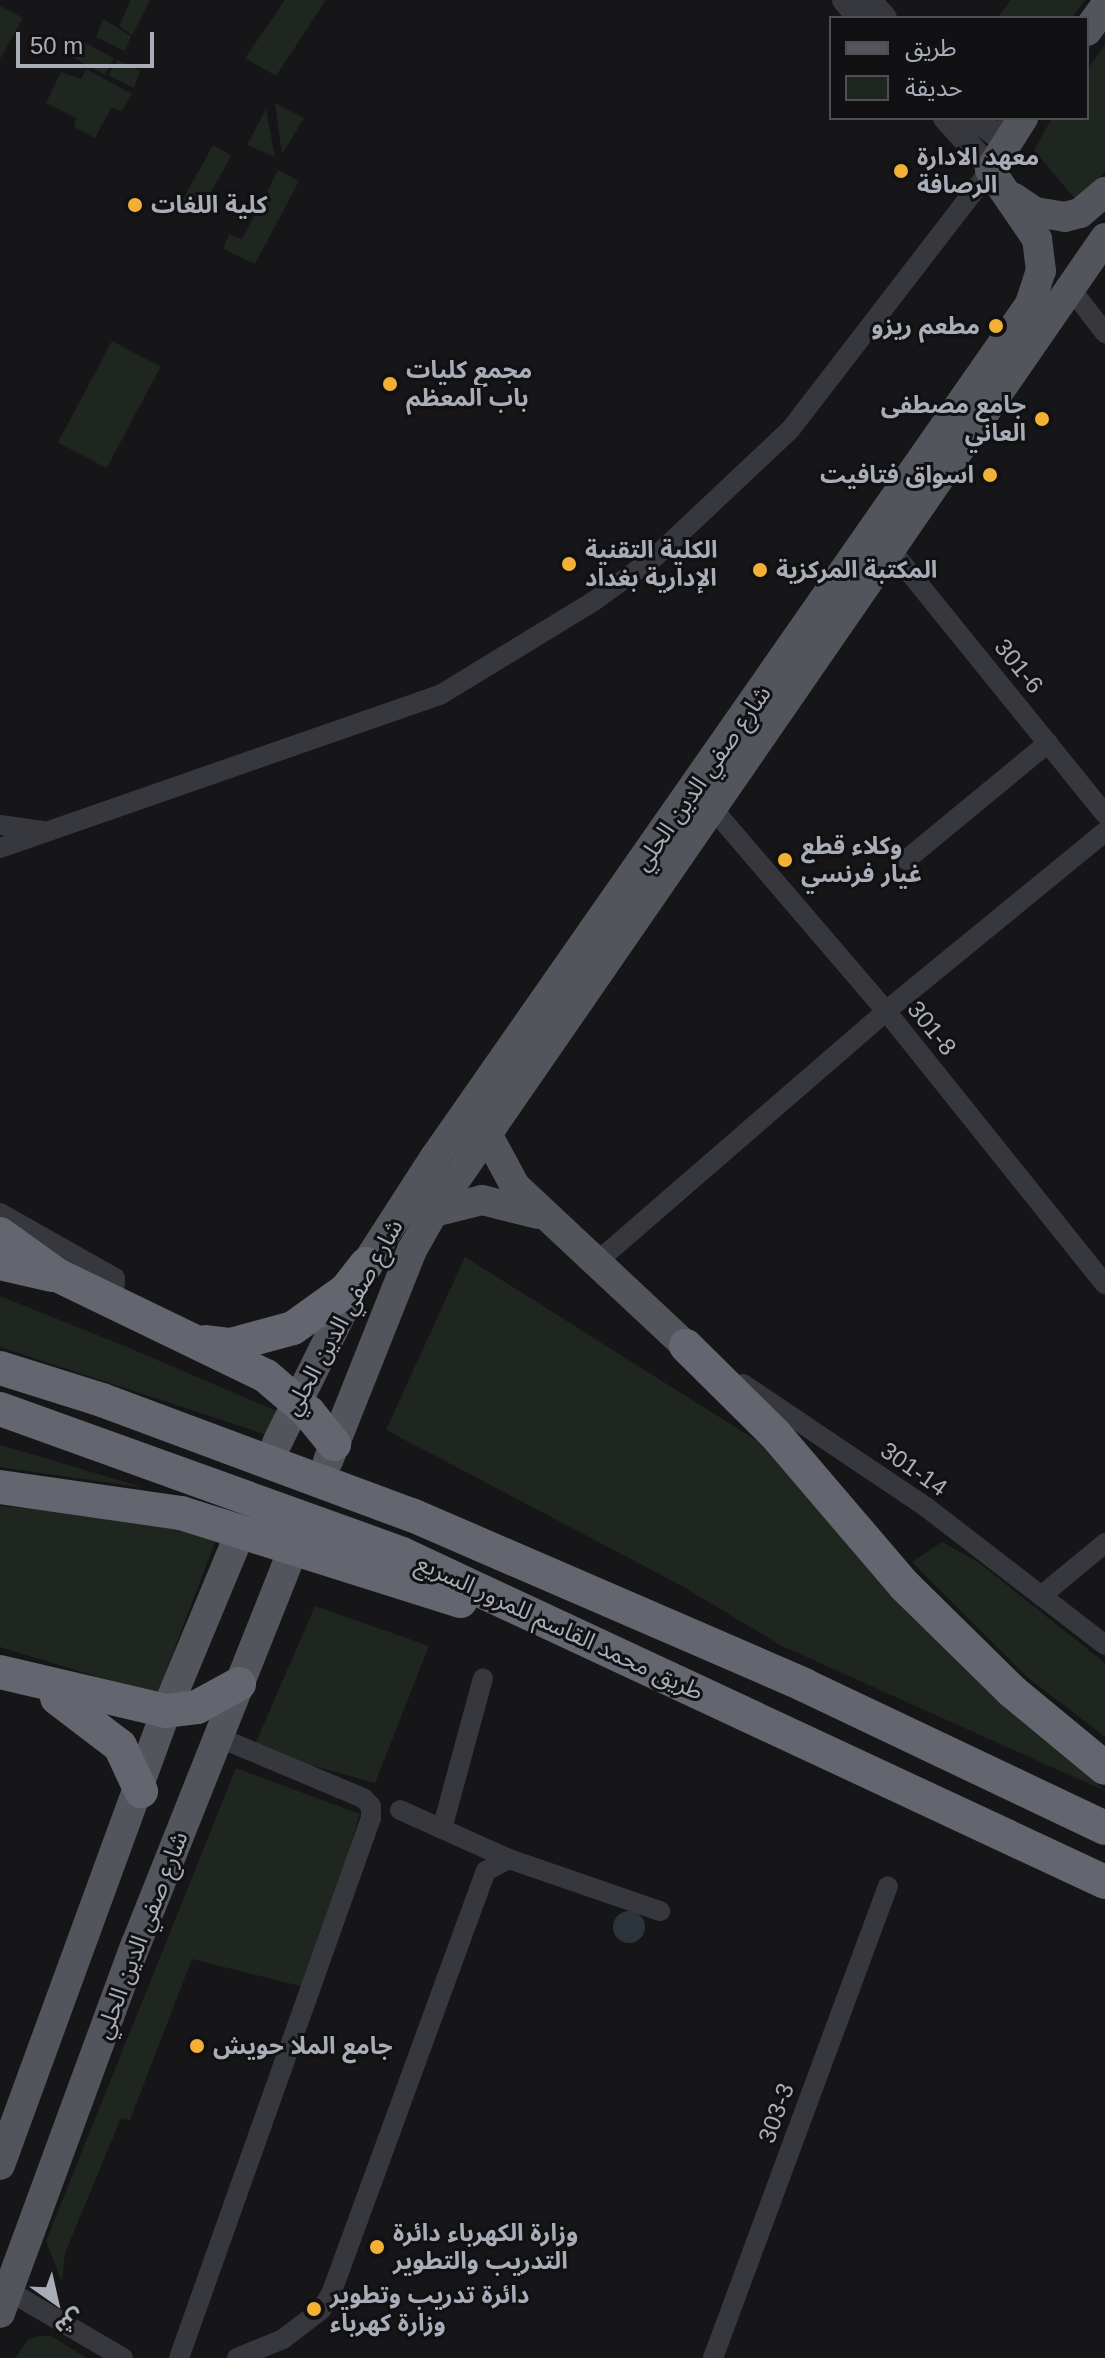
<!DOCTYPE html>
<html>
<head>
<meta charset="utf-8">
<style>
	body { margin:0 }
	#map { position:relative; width:1105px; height:2358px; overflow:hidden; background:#161618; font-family:Helvetica,"Noto Sans Arabic",sans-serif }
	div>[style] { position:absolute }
	.green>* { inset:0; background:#1e261f; transform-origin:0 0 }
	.water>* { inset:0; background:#2c353c }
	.round { border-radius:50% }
	.minor>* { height:20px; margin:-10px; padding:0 10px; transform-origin:10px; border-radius:10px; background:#37383d }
	.tertiary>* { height:24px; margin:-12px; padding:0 12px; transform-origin:12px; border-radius:12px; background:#37383d }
	.primary>* { height:30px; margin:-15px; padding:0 15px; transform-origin:15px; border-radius:15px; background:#53555c }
	.motorway>* { height:34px; margin:-17px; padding:0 17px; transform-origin:17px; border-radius:17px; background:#63666e }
	.dots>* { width:22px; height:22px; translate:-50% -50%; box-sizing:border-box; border:4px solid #111113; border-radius:50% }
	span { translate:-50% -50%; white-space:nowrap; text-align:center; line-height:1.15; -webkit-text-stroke:6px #111113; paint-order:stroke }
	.poi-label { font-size:24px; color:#a8adb8; font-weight:700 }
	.left { translate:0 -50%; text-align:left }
	.right { translate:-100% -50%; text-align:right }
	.street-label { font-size:24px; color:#a8adb8 }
	.legend { position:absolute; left:829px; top:16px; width:260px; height:104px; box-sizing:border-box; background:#111113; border:2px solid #4d4f55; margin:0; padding:10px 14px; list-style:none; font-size:24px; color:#a8adb8 }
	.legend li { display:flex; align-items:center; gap:16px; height:40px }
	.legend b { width:40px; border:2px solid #4d4f55 }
	.north { position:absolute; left:16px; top:2262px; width:80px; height:80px; -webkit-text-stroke:6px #111113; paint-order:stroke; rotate:146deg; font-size:22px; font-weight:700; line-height:32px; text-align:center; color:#a8adb8 }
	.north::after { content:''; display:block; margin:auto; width:28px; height:36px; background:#a8adb8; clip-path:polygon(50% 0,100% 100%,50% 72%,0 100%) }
	.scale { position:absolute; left:16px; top:32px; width:138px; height:36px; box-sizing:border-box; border:4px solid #a8adb8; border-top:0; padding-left:10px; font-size:24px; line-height:28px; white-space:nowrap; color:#a8adb8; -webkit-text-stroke:6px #111113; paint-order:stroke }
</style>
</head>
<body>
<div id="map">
	<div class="green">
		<i style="clip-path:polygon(131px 0,150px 0,132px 35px,119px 26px)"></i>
		<i style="clip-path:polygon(285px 0,326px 0,276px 76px,245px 58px)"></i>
		<i style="clip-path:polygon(1011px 0,1085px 0,1072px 18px,997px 18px)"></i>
		<i style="clip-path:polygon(0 6px,23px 18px,0 59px)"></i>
		<i style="clip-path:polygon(103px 19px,131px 36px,125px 51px,96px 37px)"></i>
		<i style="left:82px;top:41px;width:36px;height:19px;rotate:28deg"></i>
		<i style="clip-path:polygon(1105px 45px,1105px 171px,1086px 199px,1076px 200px,1034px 150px,1052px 118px,1087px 118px,1087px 70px)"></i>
		<i style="clip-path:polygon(118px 60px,140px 71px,134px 88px,108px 75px)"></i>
		<i style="clip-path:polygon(86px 69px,132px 94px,122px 111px,111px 108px,95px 138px,74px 127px,76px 118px,46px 103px,61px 72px,81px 79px)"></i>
		<i style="clip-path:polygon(275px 103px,304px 118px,282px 154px)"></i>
		<i style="clip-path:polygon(266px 109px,275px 157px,247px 145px)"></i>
		<i style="left:213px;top:145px;width:21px;height:66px;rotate:29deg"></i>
		<i style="clip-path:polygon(278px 170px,299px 181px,255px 264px,223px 249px,229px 234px,242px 239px)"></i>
		<i style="left:112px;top:341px;width:55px;height:115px;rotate:28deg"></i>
		<i style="clip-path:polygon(465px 1257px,778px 1454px,971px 1673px,1105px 1791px,782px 1646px,682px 1586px,386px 1430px)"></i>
		<i style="clip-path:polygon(0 1296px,127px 1347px,279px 1412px,264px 1434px,0 1347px)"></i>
		<i style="clip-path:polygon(0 1445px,146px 1488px,0 1467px)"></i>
		<i style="clip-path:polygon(0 1506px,74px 1512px,184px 1531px,215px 1542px,157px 1695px,0 1647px)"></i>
		<i style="clip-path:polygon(942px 1542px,978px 1562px,1105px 1663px,1105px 1737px,1027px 1677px,912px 1562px)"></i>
		<i style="clip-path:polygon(315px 1606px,429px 1646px,375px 1783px,253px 1749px)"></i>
		<i style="clip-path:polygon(236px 1768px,360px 1814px,308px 1988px,192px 1959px,130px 2120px,121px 2118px,65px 2253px,62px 2282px,46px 2241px)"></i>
		<i style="clip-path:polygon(39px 2336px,51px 2336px,87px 2358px,15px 2358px,28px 2340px)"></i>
	</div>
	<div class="water">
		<i class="round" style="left:613px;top:1911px;width:32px;height:32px"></i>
	</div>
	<div class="minor">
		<i style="left:1071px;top:289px;width:56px;rotate:52.3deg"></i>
		<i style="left:892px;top:551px;width:338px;rotate:51deg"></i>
		<i style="left:713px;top:809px;width:266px;rotate:49.4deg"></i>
		<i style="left:886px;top:1011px;width:350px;rotate:51.3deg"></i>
		<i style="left:0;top:825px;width:43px;rotate:7.9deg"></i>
		<i style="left:0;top:848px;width:466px;rotate:-19.2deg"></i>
		<i style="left:440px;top:695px;width:180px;rotate:-31.4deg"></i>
		<i style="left:594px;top:601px;width:75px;rotate:-35.8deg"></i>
		<i style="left:655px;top:557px;width:185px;rotate:-43.3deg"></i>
		<i style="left:790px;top:430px;width:328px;rotate:-52.4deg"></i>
		<i style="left:906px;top:860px;width:184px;rotate:-39.5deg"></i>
		<i style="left:0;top:1213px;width:132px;rotate:29.5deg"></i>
		<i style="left:115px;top:1278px;width:22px;rotate:93deg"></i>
		<i style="left:599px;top:1260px;width:380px;rotate:-40.9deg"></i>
		<i style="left:886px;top:1011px;width:283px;rotate:-39.3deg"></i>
		<i style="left:743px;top:1384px;width:220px;rotate:33.9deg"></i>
		<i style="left:926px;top:1507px;width:226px;rotate:37.6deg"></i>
		<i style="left:1041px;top:1596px;width:83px;rotate:-39.6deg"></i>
		<i style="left:400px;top:1810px;width:120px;rotate:24.2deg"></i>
		<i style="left:442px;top:1829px;width:156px;rotate:-74.8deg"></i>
		<i style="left:9px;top:2291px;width:132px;rotate:30.4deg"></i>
		<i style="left:179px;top:2358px;width:573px;rotate:-70.43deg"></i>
		<i style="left:371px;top:1818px;width:12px;rotate:-90deg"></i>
		<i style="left:371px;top:1806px;width:11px;rotate:-135deg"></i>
		<i style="left:363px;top:1798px;width:157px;rotate:-157.2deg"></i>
		<i style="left:237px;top:2358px;width:50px;rotate:-22.4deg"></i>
		<i style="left:283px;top:2339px;width:48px;rotate:-37.3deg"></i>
		<i style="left:321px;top:2310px;width:19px;rotate:-58deg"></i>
		<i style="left:331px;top:2294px;width:451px;rotate:-69.9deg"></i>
		<i style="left:486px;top:1871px;width:26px;rotate:-28deg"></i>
		<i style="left:509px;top:1859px;width:160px;rotate:19deg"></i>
		<i style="left:713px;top:2358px;width:503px;rotate:-69.66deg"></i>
	</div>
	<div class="tertiary">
		<i style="left:844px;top:0;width:23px;rotate:50deg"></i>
		<i style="left:869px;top:0;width:24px;rotate:48deg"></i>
		<i style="left:945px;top:118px;width:67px;rotate:48deg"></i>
		<i style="left:973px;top:118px;width:27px;rotate:36deg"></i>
		<i style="left:995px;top:134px;width:23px;rotate:-18deg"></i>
	</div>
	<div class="primary">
		<i style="left:1087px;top:31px;width:31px;rotate:-54deg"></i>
		<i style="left:1014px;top:198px;width:25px;rotate:34deg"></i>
		<i style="left:1035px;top:212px;width:30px;rotate:9deg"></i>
		<i style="left:1065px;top:217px;width:16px;rotate:-15deg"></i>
		<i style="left:1080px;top:213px;width:33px;rotate:-40deg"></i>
		<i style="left:487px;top:1134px;width:59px;rotate:61.7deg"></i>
		<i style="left:515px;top:1186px;width:234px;rotate:43.1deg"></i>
		<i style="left:426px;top:1214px;width:58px;rotate:-14deg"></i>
		<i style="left:482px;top:1200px;width:58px;rotate:14deg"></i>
		<i style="left:277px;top:1443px;width:200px;rotate:-63.6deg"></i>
		<i style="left:366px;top:1264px;width:127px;rotate:-57.2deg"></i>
		<i style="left:435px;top:1157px;width:1040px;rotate:-55.1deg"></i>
		<i style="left:1030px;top:304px;width:35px;rotate:-72deg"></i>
		<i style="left:1041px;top:271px;width:32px;rotate:-97deg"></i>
		<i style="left:1037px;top:239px;width:83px;rotate:-124.3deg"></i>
		<i style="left:990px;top:170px;width:62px;rotate:-57.6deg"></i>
		<i style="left:328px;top:1461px;width:227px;rotate:-68.3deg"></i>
		<i style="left:412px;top:1250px;width:45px;rotate:-60.6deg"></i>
		<i style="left:434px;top:1211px;width:1182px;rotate:-55.41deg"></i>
		<i style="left:0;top:2165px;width:483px;rotate:-69.9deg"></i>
		<i style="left:166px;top:1711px;width:180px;rotate:-67.4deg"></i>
		<i style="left:0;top:2313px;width:393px;rotate:-69.8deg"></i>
		<i style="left:136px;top:1944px;width:414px;rotate:-68.3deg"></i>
	</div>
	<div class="motorway">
		<i style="left:0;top:1234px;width:70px;rotate:35.7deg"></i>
		<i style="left:57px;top:1275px;width:232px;rotate:25.8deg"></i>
		<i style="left:266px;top:1376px;width:57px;rotate:40.7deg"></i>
		<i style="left:309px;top:1413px;width:40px;rotate:51deg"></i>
		<i style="left:0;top:1263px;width:53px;rotate:13deg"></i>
		<i style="left:206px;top:1342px;width:25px;rotate:7deg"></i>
		<i style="left:231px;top:1345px;width:64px;rotate:-15.3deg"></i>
		<i style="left:293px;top:1328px;width:65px;rotate:-35.6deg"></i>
		<i style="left:346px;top:1290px;width:33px;rotate:-52deg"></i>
		<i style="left:686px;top:1346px;width:125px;rotate:44.7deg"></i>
		<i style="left:775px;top:1434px;width:200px;rotate:49.5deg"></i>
		<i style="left:905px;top:1586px;width:151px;rotate:44.5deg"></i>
		<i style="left:1013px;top:1692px;width:119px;rotate:39.6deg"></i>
		<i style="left:0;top:1368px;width:107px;rotate:17.4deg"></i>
		<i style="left:102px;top:1400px;width:331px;rotate:20.4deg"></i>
		<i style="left:412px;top:1515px;width:427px;rotate:23.4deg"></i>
		<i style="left:804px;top:1685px;width:333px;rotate:25.4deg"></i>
		<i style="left:0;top:1409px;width:427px;rotate:19.8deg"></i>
		<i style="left:402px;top:1554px;width:776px;rotate:25.01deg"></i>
		<i style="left:0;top:1487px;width:183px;rotate:8.2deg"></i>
		<i style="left:181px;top:1513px;width:293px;rotate:17.5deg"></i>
		<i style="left:0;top:1672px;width:171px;rotate:13.2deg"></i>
		<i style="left:166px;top:1711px;width:31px;rotate:-7deg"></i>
		<i style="left:197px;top:1707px;width:48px;rotate:-28.7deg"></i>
		<i style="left:57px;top:1698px;width:79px;rotate:37.3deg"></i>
		<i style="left:120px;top:1746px;width:50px;rotate:65deg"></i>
	</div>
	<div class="dots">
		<i style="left:901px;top:171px;background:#f2b134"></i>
		<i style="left:135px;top:205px;background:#f2b134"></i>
		<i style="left:996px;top:326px;background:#f2b134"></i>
		<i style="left:390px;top:384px;background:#f2b134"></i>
		<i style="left:1042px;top:419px;background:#f2b134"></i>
		<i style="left:990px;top:475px;background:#f2b134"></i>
		<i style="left:569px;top:564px;background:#f2b134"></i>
		<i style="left:760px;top:570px;background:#f2b134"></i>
		<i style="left:785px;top:860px;background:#f2b134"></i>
		<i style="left:197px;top:2046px;background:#f2b134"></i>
		<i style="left:377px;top:2247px;background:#f2b134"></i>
		<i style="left:314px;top:2309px;background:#f2b134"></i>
	</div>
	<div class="poi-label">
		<span class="left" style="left:917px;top:171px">معهد الادارة<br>الرصافة</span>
		<span class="left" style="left:151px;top:205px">كلية اللغات</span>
		<span class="right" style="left:980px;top:326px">مطعم ريزو</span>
		<span class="left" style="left:406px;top:384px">مجمع كليات<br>باب المعظم</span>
		<span class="right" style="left:1026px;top:419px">جامع مصطفى<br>العاني</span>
		<span class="right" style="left:974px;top:475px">اسواق فتافيت</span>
		<span class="left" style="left:585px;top:564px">الكلية التقنية<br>الإدارية بغداد</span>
		<span class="left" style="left:776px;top:570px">المكتبة المركزية</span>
		<span class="left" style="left:801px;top:860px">وكلاء قطع<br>غيار فرنسي</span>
		<span class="left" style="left:213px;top:2046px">جامع الملا حويش</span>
		<span class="left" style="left:393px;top:2247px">وزارة الكهرباء دائرة<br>التدريب والتطوير</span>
		<span class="left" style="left:330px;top:2309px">دائرة تدريب وتطوير<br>وزارة كهرباء</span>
	</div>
	<div class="street-label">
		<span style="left:1019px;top:666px;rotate:51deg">301-6</span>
		<span style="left:702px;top:778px;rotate:-55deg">شارع صفي الدين الحلي</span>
		<span style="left:932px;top:1028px;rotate:51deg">301-8</span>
		<span style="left:343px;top:1317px;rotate:-61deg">شارع صفي الدين الحلي</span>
		<span style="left:914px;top:1469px;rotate:35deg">301-14</span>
		<span style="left:560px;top:1627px;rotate:25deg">طريق محمد القاسم للمرور السريع</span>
		<span style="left:141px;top:1935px;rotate:-69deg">شارع صفي الدين الحلي</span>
		<span style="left:776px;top:2113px;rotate:-70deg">303-3</span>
	</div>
	<ul class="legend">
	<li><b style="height:10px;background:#53555c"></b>طريق</li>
	<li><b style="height:22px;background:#1e261f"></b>حديقة</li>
	</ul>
	<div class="north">ش</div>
	<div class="scale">50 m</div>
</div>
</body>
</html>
